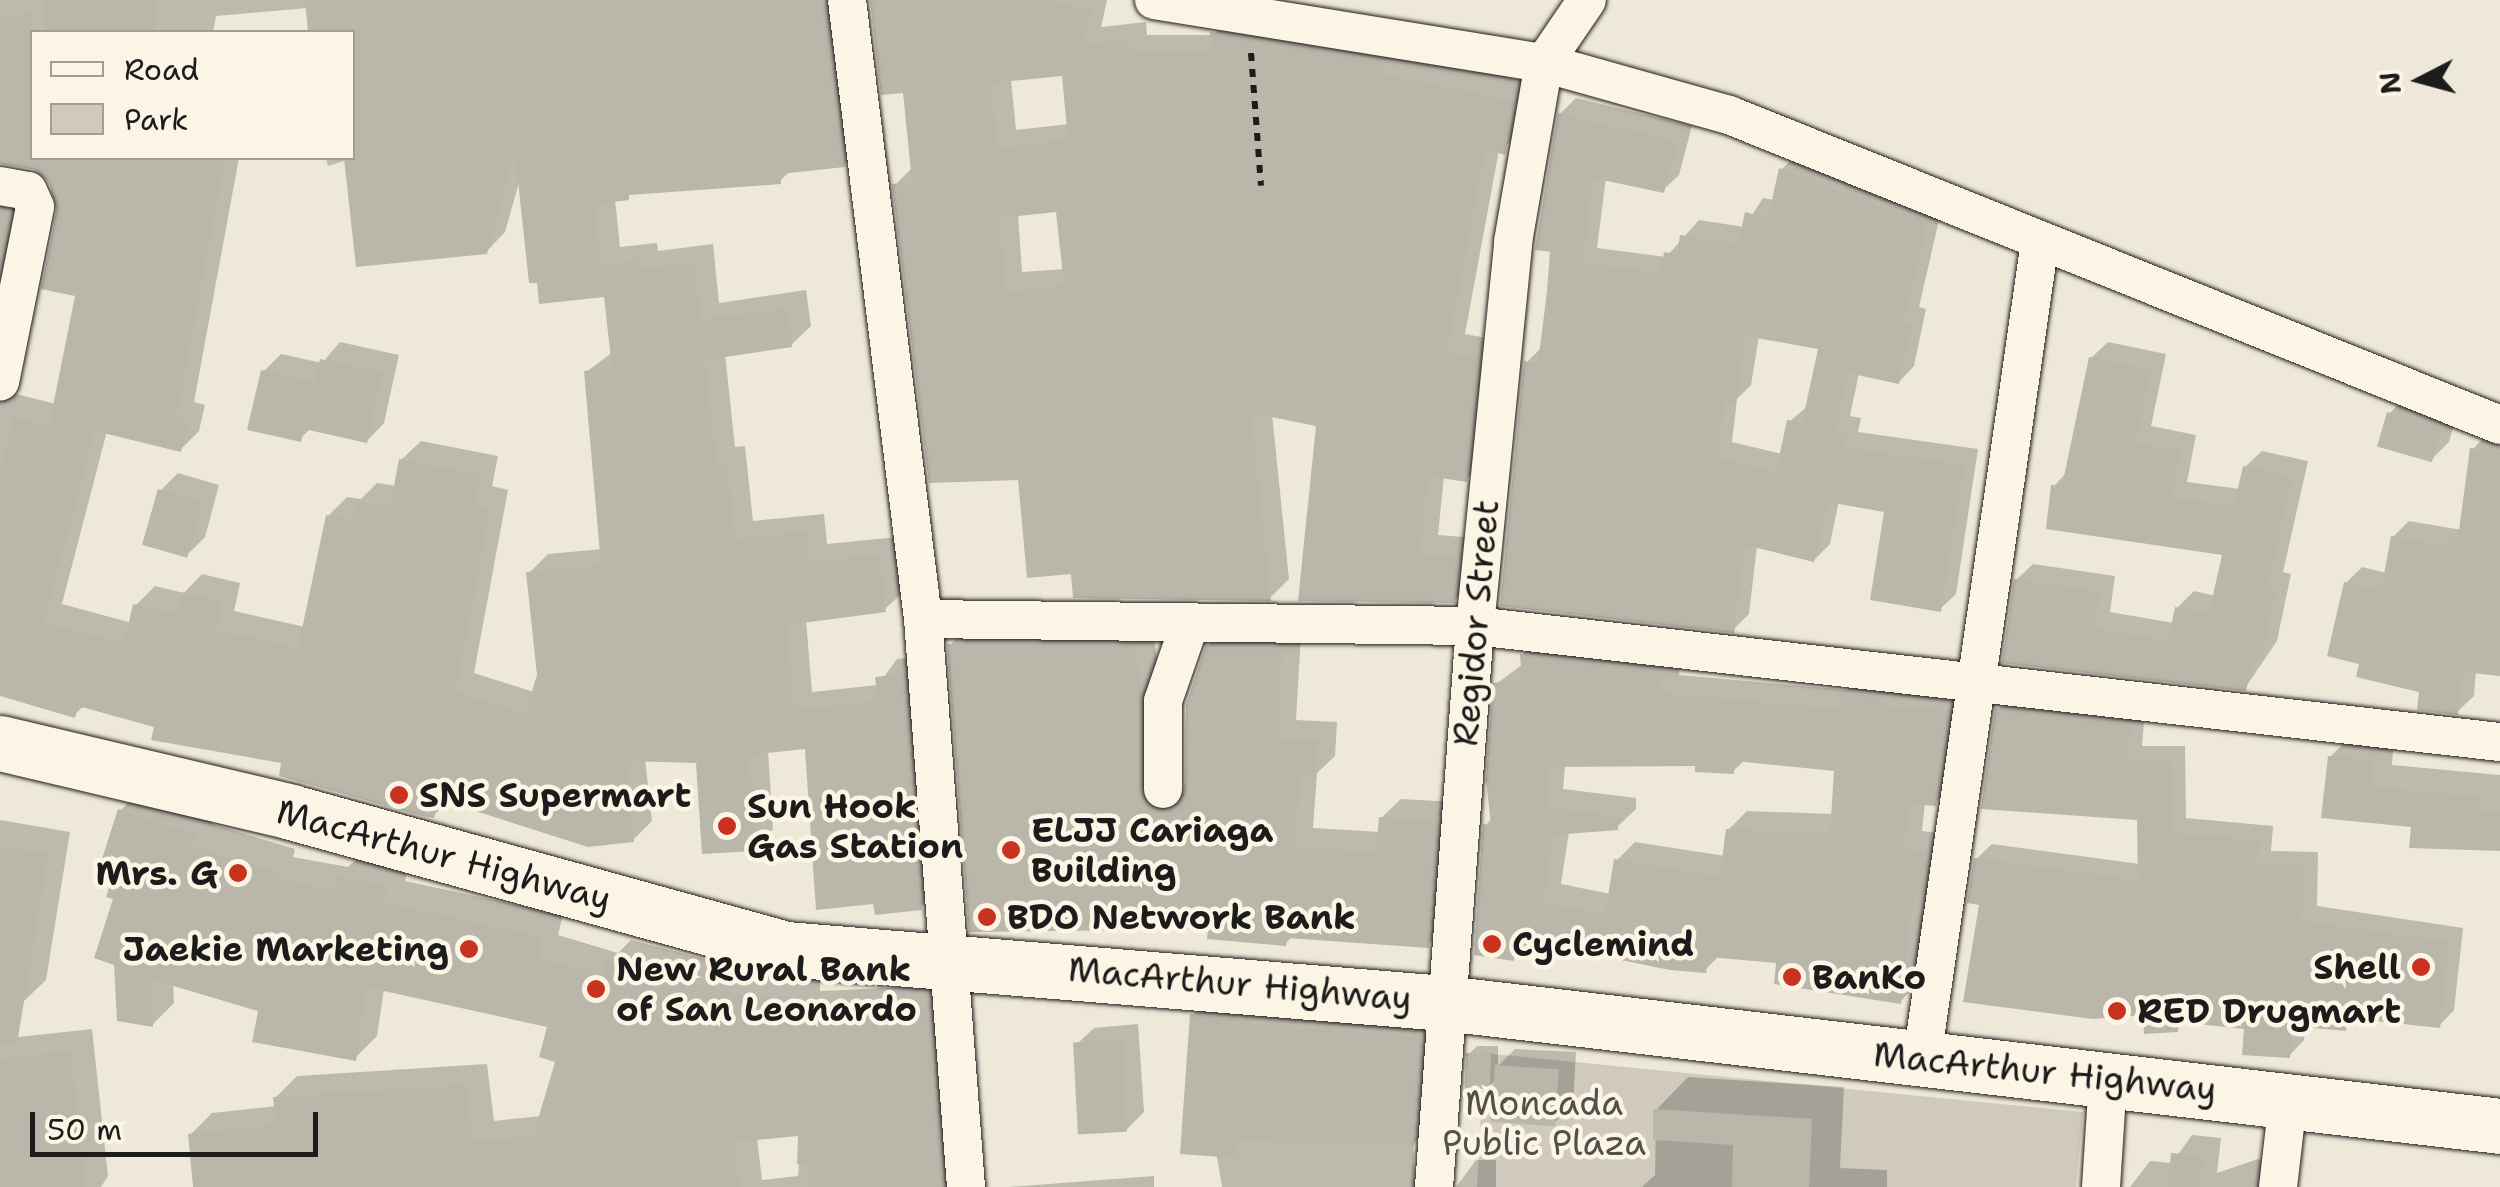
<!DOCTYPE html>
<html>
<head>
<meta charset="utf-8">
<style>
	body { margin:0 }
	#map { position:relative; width:2500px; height:1187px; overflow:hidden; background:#eee8d9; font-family:"Shantell Sans",sans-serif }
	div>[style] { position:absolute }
	.green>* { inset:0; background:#cfcabd }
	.shadow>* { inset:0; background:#0003 }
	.building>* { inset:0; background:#bab6aa; transform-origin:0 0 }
	.path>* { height:6px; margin-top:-3px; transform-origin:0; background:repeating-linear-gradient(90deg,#1c1c1c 0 8px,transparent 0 16px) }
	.roads { filter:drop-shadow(0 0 2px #1c1c1c) drop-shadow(0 0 2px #1c1c1c) }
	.minor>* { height:38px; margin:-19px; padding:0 19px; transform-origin:19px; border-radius:19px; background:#fcf5e5 }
	.highway>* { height:55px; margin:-27.5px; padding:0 27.5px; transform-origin:27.5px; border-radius:27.5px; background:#fcf5e5 }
	.dots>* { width:28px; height:28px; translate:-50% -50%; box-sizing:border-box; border:5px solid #fcf5e5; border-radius:50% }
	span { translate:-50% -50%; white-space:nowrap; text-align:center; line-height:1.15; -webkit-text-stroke:9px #fcf5e5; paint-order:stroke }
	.street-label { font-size:35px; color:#1c1c1c }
	.poi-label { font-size:35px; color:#1c1c1c; font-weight:700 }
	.left { translate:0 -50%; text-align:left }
	.right { translate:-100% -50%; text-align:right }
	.park-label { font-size:35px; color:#52504c }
	.legend { position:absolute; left:30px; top:30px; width:325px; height:130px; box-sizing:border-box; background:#fcf5e5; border:2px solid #a29e95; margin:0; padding:12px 18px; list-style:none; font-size:30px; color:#1c1c1c }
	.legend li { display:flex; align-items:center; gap:20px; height:50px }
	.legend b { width:50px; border:2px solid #a29e95 }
	.north { position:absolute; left:2370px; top:30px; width:100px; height:100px; -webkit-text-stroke:8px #fcf5e5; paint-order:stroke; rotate:264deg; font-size:28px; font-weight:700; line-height:40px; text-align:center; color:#1c1c1c }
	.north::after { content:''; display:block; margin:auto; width:35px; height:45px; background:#1c1c1c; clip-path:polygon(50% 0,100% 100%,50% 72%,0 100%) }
	.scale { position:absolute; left:30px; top:1112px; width:288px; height:45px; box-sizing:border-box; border:5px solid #1c1c1c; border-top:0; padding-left:12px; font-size:30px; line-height:35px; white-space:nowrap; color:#1c1c1c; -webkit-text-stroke:8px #fcf5e5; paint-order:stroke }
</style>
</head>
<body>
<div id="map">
	<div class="green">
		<i style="clip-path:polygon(1484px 1053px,2083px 1112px,2076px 1187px,1477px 1187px)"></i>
	</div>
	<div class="shadow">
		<i style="clip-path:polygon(evenodd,0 0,845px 0,863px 146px,844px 165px,791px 170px,780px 181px,634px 192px,615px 199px,620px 247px,657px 243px,658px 251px,713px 244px,719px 303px,806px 290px,811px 326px,791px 345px,725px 354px,735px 447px,745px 446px,753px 521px,824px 514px,827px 544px,897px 537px,904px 591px,884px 610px,806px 620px,812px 692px,878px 685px,897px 659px,923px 656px,941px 888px,921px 907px,808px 746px,768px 750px,773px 829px,754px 848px,698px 760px,645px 759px,652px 821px,633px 840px,449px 800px,434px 815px,284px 761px,192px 740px,185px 746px,154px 738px,157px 726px,85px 705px,74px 715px,0 693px,0 390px,56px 404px,78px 295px,44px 288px,58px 199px,43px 171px,0 163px,0 0,308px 8px,311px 32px,352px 32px,352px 158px,326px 158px,328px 166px,347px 160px,486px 252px,505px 232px,520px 179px,606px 294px,613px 352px,586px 372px,602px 549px,548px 554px,529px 573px,539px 675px,534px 692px,474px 673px,508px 490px,492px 486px,498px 456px,421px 441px,401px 460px,396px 486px,377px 483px,361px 499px,347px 497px,328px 516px,305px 627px,234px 611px,240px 583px,202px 574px,184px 593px,155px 586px,136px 605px,132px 623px,62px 604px,107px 431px,180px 450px,199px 431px,205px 405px,194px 402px,239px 158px,32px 158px,32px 32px,213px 32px,216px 16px,308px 8px)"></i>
		<i style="clip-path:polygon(evenodd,872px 0,1107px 0,1101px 27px,1146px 22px,1147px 35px,1213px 35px,1232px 14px,1532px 83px,1524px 133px,1499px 150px,1465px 334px,1497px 340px,1485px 460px,1466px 479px,1444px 476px,1438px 535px,1477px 538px,1473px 581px,1454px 601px,1319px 424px,1272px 414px,1289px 579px,1270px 598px,1073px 571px,1020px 478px,895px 185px,913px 167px,905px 91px,872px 0,1064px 73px,1069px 124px,1016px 130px,1011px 79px,1064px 73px,872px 0,1058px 209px,1065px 269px,1022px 272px,1018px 213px,1058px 209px)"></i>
		<i style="clip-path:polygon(evenodd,1576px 98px,1692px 126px,1679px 175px,1663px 190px,1606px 178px,1597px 248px,1666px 257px,1699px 220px,1744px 227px,1763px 198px,1775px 200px,1782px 169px,1797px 154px,1942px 207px,1919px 307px,1926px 309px,1914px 366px,1899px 382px,1859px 373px,1850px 416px,1861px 418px,1858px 432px,1978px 449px,1956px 594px,1940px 609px,1887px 510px,1839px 501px,1830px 544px,1814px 560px,1757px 546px,1749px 614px,1733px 630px,1526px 363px,1543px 346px,1560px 114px,1576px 98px,1759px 336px,1821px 347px,1808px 406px,1790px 421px,1782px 454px,1732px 442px,1737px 399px,1751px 385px,1759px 336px)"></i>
		<i style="clip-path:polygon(0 177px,29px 192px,0 333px)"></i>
		<i style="clip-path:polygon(340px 342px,399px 355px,384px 423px,367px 441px,311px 428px,300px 439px,263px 372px,281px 354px,322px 363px)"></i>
		<i style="clip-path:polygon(2108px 342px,2166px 354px,2151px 426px,2196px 435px,2187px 482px,2240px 489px,2245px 467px,2262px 451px,2308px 461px,2283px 572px,2291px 574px,2277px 641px,2245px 688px,2005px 661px,2016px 580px,2033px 564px,2115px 576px,2110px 612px,2174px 623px,2177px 608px,2194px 591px,2216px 596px,2225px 553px,2054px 486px,2067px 472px,2091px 358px)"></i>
		<i style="clip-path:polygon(2407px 396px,2458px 410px,2449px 442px,2431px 460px,2389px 414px)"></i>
		<i style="clip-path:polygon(2489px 432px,2500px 434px,2500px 674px,2476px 671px,2474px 696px,2457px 712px,2362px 663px,2346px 583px,2362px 567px,2387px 573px,2393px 537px,2409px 521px,2462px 530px,2473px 449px)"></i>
		<i style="clip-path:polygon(178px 473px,219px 485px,205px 537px,187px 555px,160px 491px)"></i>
		<i style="clip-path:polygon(970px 625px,1153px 625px,1171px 789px,1183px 793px,1208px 646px,1229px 626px,1301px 634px,1296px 720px,1337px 722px,1335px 756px,1317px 773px,1313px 828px,1380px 832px,1381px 818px,1401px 799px,1457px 802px,1448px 925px,1428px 945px,1293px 936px,1285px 944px,1210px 927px,950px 645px)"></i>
		<i style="clip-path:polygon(evenodd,1541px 636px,1681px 652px,1679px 675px,1847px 690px,1860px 676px,1967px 692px,1954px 785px,1935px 803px,1925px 803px,1922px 831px,1946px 834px,1918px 983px,1900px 1002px,1779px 961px,1720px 955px,1705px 970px,1532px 940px,1513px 958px,1486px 825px,1492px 818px,1496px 684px,1523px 664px,1522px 655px,1541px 636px,1745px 760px,1837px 769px,1834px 814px,1747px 811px,1728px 830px,1725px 856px,1635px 842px,1616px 861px,1611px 894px,1561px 884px,1569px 832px,1617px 827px,1636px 809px,1636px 798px,1563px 789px,1565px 765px,1698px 763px,1733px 771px,1745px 760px)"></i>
		<i style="clip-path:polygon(2013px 693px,2145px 708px,2142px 746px,2185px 746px,2186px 818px,2273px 826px,2271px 851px,2318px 852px,2317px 906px,2463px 928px,2454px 1010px,2439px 1026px,2357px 1017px,2345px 1029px,2306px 1025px,2304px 1040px,2289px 1056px,2247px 1027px,2186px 1021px,2177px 1029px,1982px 902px,1976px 859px,1992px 844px,2140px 864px,2139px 818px,1998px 709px)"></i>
		<i style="clip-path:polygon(2353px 734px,2394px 738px,2392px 765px,2500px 775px,2500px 849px,2414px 825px,2330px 757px)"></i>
		<i style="clip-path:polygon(evenodd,142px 789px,216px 813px,212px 824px,295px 849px,293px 857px,348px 867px,361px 855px,408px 865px,405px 881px,563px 915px,558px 935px,618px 953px,631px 940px,767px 975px,820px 975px,820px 991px,951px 985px,968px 1177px,987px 1187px,196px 1187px,190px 1135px,212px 1113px,276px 1106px,275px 1098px,297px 1076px,487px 1064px,494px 1121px,541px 1116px,558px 1060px,550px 1025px,384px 989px,377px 1036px,355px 1058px,261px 1009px,173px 983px,174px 1003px,152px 1025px,116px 898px,120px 811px,142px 789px,801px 1133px,798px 1176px,762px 1180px,757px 1138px,801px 1133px)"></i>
		<i style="clip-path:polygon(0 820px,70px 832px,46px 980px,22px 1003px,0 999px)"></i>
		<i style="clip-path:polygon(1216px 991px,1444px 1015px,1437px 1120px,1413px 1144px,1415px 1187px,1222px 1187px,1193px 1015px)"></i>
		<i style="clip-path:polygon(1138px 1024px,1144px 1112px,1126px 1130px,1076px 1045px,1094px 1028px)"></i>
		<i style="clip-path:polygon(92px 1029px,108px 1176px,101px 1187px,0 1187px,0 1039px)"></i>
		<i style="clip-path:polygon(1477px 1046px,1498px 1046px,1498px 1066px,1515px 1049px,1576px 1052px,1573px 1105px,1555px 1122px,1497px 1079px,1489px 1086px,1469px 1054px)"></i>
		<i style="clip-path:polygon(1688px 1077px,1844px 1087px,1840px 1168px,1887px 1170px,1887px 1187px,1642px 1187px,1655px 1175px,1656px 1110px)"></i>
		<i style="clip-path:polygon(2192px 1135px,2221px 1138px,2217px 1173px,2258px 1159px,2271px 1166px,2278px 1187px,2130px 1187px,2150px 1161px,2172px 1163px)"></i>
		<i style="clip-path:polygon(1476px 1160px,1496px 1160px,1496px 1187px,1456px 1187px)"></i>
		<i style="clip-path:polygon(1154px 1176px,1154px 1187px,1009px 1187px)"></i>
	</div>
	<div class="building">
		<i style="left:43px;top:0;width:112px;height:32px"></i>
		<i style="clip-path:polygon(305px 0,825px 0,845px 167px,780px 174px,781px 184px,629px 195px,629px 200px,595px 204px,601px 265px,638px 261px,639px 269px,694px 262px,701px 320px,788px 308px,792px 347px,705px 360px,717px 465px,727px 464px,735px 539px,806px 532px,809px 562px,879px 555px,886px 612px,787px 625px,794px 710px,878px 701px,875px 677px,905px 674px,922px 910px,875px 915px,873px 904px,816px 910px,805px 749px,749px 755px,755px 851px,702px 854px,696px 763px,625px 761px,634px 842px,588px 847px,438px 799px,434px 818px,422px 816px,279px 776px,281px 763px,151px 740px,154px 727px,78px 706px,75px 718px,0 696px,0 470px,14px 417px,49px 426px,75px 296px,41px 289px,57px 211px,49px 182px,33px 169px,0 164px,0 17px,32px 13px,32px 158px,225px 158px,176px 421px,188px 424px,181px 452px,95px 431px,44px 623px,124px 644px,133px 604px,176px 614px,181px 592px,222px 602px,216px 630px,298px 648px,326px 515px,352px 520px,356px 501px,390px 507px,399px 459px,481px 475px,475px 505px,490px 509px,456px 692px,525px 714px,537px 675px,526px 572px,601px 565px,584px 371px,612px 368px,604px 297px,539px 304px,537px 283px,529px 283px,515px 153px,487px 254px,356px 267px,344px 158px,352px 158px,352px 32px,308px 32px)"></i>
		<i style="clip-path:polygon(evenodd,870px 0,1042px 0,1092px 9px,1083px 44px,1128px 40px,1129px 54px,1210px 53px,1210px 32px,1331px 51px,1385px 65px,1383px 74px,1514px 101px,1505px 155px,1485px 149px,1447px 353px,1479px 359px,1467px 482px,1428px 476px,1420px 554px,1459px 556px,1455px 603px,1298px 601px,1316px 426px,1251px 413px,1271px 601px,1073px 598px,1071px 574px,1027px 578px,1018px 480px,929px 483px,892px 184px,912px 182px,903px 93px,881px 95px,870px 0,1062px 76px,1068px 140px,997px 148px,991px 83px,1062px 76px,870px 0,1056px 212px,1064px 285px,1006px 292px,999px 218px,1056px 212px)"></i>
		<i style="clip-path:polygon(evenodd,1558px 113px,1678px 142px,1664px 193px,1593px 178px,1583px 263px,1661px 273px,1664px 252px,1677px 254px,1680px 235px,1738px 244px,1745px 212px,1768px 218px,1779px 168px,1927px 223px,1904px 323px,1912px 324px,1899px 384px,1848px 373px,1836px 431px,1847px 434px,1844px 447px,1964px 465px,1941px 612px,1870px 600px,1884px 512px,1828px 502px,1814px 562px,1745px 545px,1734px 633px,1500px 606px,1524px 361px,1538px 363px,1552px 252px,1535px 250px,1558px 113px,1746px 336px,1818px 349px,1802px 423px,1787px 420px,1776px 471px,1718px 458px,1724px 402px,1736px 403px,1746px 336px)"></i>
		<i style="clip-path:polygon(0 209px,11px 211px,0 267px)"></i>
		<i style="clip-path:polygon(2089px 357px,2151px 370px,2136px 442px,2180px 451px,2172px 498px,2234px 506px,2243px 466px,2292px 477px,2268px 588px,2276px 590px,2261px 661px,2253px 659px,2246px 691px,2002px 663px,2014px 579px,2100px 592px,2094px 628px,2168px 641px,2175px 607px,2209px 613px,2222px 555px,2046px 529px,2051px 485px,2062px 486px)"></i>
		<i style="clip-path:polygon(320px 359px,383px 372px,367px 443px,304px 429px,301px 442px,247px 430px,261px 370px,315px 382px)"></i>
		<i style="left:2387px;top:412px;width:57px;height:36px;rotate:16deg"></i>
		<i style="clip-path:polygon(2470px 448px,2500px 452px,2500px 676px,2463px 672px,2458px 715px,2417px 710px,2419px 692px,2356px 677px,2359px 664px,2327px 656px,2344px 582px,2381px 591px,2391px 536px,2449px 546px,2450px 538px,2458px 538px)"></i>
		<i style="left:158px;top:489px;width:47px;height:58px;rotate:16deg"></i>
		<i style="clip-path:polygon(947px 644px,1134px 644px,1142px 694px,1141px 790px,1144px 801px,1162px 811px,1175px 808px,1185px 790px,1186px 705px,1206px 645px,1276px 646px,1282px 654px,1278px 739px,1318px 741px,1316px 778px,1300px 777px,1295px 847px,1376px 852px,1379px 817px,1438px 821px,1429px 948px,1287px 938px,1286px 946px,1207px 939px,1208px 929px,969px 932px)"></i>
		<i style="clip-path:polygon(evenodd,1520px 654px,1663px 670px,1661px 693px,1838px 709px,1839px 694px,1883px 697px,1882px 706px,1950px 710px,1936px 806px,1909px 804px,1904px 849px,1929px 852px,1922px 898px,1913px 897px,1901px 1004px,1774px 984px,1776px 963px,1709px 957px,1706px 973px,1670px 970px,1517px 939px,1514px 961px,1474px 955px,1483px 824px,1491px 825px,1486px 779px,1493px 683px,1522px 680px,1520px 654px,1735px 761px,1834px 771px,1830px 833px,1726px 829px,1720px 876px,1614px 859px,1605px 914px,1544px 903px,1553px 835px,1618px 830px,1619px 816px,1546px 807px,1549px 767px,1695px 766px,1695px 772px,1734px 774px,1735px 761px)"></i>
		<i style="clip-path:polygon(1995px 708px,2131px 723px,2128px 761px,2170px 760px,2172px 833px,2259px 840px,2257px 865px,2303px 866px,2302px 921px,2449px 942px,2440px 1028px,2347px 1018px,2346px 1031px,2292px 1026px,2290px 1058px,2242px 1055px,2244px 1029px,2178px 1022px,2178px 1032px,2144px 1034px,2143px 1015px,2093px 1019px,1963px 1002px,1979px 905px,1967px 903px,1974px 858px,2138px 880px,2137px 820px,1981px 809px)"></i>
		<i style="clip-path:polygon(2328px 756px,2373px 760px,2370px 787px,2481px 797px,2480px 811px,2500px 812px,2500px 851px,2409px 848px,2411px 827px,2321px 818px)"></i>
		<i style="clip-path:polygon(118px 809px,196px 835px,192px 846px,275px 871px,273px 878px,333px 890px,336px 876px,387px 886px,384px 903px,542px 937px,538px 957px,602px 976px,606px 960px,744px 996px,799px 996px,799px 1012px,930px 1006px,943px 1187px,809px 1187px,806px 1164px,797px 1164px,798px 1136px,734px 1142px,739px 1187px,193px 1187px,188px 1134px,276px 1125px,273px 1097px,466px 1085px,472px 1142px,533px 1136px,555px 1062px,539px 1057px,547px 1027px,366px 987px,356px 1061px,252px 1042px,258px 1011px,150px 979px,153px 1027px,117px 1021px,114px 965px,94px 958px,113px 899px,106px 897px,117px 863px,102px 859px)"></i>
		<i style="clip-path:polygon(0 846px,48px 854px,17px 1044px,0 1043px)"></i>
		<i style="clip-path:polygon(1190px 1014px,1253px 1019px,1252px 1025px,1422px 1037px,1414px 1146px,1238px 1141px,1237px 1158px,1180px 1154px)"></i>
		<i style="left:1122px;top:1040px;width:92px;height:49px;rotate:87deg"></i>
		<i style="clip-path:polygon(70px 1051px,85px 1187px,0 1187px,0 1059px)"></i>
		<i style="left:1466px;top:1053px;width:25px;height:36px;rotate:2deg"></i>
		<i style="left:1495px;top:1065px;width:64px;height:57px;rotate:4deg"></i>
		<i style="clip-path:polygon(1653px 1109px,1812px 1119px,1809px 1187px,1732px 1187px,1733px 1145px,1653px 1140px)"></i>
		<i style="left:2171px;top:1153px;width:32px;height:34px;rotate:5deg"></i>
	</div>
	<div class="path">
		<i style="left:1251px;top:53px;width:133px;rotate:85.7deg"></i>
	</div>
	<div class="roads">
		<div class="minor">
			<i style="left:847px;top:0;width:624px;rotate:83deg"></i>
			<i style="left:923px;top:619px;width:570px;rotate:85.67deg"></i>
			<i style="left:1154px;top:0;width:395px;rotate:9.2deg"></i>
			<i style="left:1544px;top:63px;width:192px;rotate:15.7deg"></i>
			<i style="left:1729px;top:115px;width:831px;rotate:21.9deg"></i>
			<i style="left:0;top:186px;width:28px;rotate:10deg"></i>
			<i style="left:28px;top:191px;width:17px;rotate:66deg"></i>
			<i style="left:35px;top:207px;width:178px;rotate:101.3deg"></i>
			<i style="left:923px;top:619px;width:552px;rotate:0.73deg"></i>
			<i style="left:1475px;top:626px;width:1032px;rotate:6.46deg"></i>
			<i style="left:1163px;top:789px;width:88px;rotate:-90deg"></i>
			<i style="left:1163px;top:701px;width:79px;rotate:-70.9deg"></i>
			<i style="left:1922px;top:1059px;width:826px;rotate:-81.79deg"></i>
			<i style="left:1434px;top:1187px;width:562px;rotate:-85.82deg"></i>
			<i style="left:1475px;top:626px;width:386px;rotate:-84.3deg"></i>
			<i style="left:1513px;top:242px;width:182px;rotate:-80.2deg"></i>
			<i style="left:1544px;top:63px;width:76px;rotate:-55.7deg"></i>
			<i style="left:2101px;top:1187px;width:109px;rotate:-86.3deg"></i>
			<i style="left:2278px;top:1187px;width:88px;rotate:-83.4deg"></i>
		</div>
		<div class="highway">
			<i style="left:0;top:743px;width:299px;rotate:13.3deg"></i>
			<i style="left:291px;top:812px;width:514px;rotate:15.47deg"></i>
			<i style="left:786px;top:949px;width:660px;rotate:4.69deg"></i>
			<i style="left:1444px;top:1003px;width:1063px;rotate:6.64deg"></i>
		</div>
	</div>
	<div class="dots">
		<i style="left:399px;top:795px;background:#c8321e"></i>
		<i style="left:727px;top:826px;background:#c8321e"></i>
		<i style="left:1011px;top:850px;background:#c8321e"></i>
		<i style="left:238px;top:873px;background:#c8321e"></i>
		<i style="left:987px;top:917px;background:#c8321e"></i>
		<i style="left:1492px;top:944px;background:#c8321e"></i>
		<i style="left:469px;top:949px;background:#c8321e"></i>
		<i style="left:2421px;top:967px;background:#c8321e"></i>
		<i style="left:1792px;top:977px;background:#c8321e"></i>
		<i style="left:596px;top:989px;background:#c8321e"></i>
		<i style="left:2117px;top:1011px;background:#c8321e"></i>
	</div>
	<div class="street-label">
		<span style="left:1476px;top:623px;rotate:-85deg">Regidor Street</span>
		<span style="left:444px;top:855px;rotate:15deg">MacArthur Highway</span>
		<span style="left:1240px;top:984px;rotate:5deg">MacArthur Highway</span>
		<span style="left:2045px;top:1072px;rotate:6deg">MacArthur Highway</span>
	</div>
	<div class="poi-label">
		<span class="left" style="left:419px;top:795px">SNS Supermart</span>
		<span class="left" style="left:747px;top:826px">Sun Hook<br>Gas Station</span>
		<span class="left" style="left:1031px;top:850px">ELJJ Cariaga<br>Building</span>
		<span class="right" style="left:218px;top:873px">Mrs. G</span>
		<span class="left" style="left:1007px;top:917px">BDO Network Bank</span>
		<span class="left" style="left:1512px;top:944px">Cyclemind</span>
		<span class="right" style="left:449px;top:949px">Jaekie Marketing</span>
		<span class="right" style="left:2401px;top:967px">Shell</span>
		<span class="left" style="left:616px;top:989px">New Rural Bank<br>of San Leonardo</span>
		<span class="left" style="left:1812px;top:977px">BanKo</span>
		<span class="left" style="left:2137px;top:1011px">RED Drugmart</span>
	</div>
	<div class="park-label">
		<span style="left:1544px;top:1123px">Moncada<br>Public Plaza</span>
	</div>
	<ul class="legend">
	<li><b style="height:12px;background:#fcf5e5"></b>Road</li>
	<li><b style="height:28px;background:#cfcabd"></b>Park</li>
	</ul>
	<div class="north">N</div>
	<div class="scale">50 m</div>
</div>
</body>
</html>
